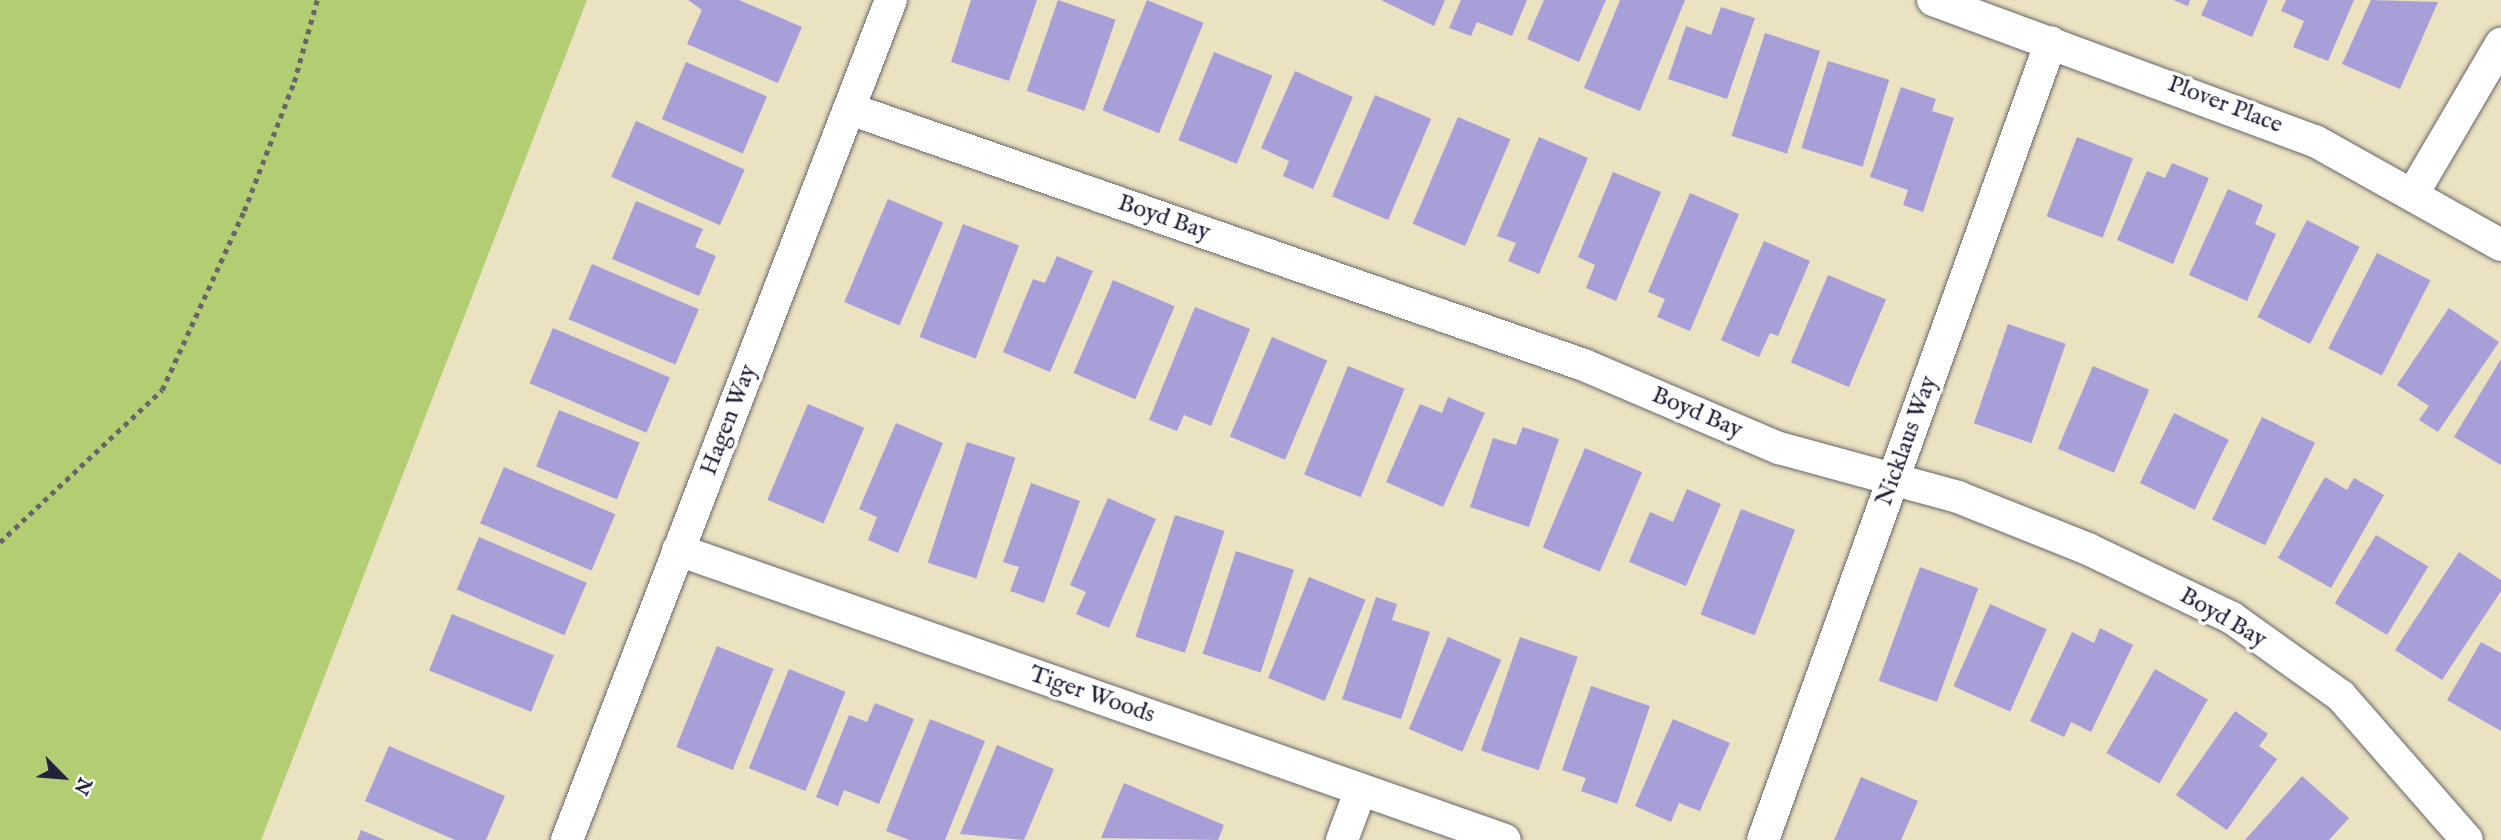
<!DOCTYPE html>
<html>
<head>
<meta charset="utf-8">
<style>
	body { margin:0 }
	#map { position:relative; width:2501px; height:840px; overflow:hidden; background:#eae2c1; font-family:"IM FELL English",serif }
	div>[style] { position:absolute }
	.green>* { inset:0; background:#b2cd72 }
	.building>* { inset:0; background:#a99fd8; transform-origin:0 0 }
	.path>* { height:4.5px; margin-top:-2.25px; transform-origin:0; background:repeating-linear-gradient(90deg,#68656a 0 5px,transparent 0 10px) }
	.roads { filter:drop-shadow(0 0 2px #68656a) drop-shadow(0 0 2px #68656a) }
	.street>* { height:32px; margin:-16px; padding:0 16px; transform-origin:16px; border-radius:16px; background:#fff }
	span { translate:-50% -50%; white-space:nowrap; text-align:center; line-height:1.15; -webkit-text-stroke:7px #fff; paint-order:stroke }
	.street-label { font-size:24px; color:#22223b }
	.north { position:absolute; left:28px; top:742px; width:70px; height:70px; -webkit-text-stroke:5px #fff; paint-order:stroke; rotate:115deg; font-size:19px; font-weight:700; line-height:28px; text-align:center; color:#22223b }
	.north::after { content:''; display:block; margin:auto; width:24px; height:32px; background:#22223b; clip-path:polygon(50% 0,100% 100%,50% 72%,0 100%) }
</style>
</head>
<body>
<div id="map">
	<div class="green">
		<i style="clip-path:polygon(0 0,587px 0,261px 840px,0 840px)"></i>
	</div>
	<div class="building">
		<i style="clip-path:polygon(688px 0,739px 0,802px 27px,778px 83px,687px 44px,702px 10px)"></i>
		<i style="clip-path:polygon(971px 0,1037px 0,1009px 81px,951px 62px)"></i>
		<i style="left:1058px;top:0;width:61px;height:96px;rotate:19deg"></i>
		<i style="left:1147px;top:0;width:61px;height:119px;rotate:22deg"></i>
		<i style="clip-path:polygon(1381px 0,1445px 0,1434px 26px)"></i>
		<i style="clip-path:polygon(1461px 0,1527px 0,1512px 36px,1477px 22px,1471px 36px,1449px 28px)"></i>
		<i style="clip-path:polygon(1544px 0,1606px 0,1579px 62px,1527px 39px)"></i>
		<i style="clip-path:polygon(1620px 0,1685px 0,1640px 111px,1584px 88px)"></i>
		<i style="clip-path:polygon(2173px 0,2190px 0,2188px 6px)"></i>
		<i style="clip-path:polygon(2208px 0,2268px 0,2252px 37px,2201px 15px)"></i>
		<i style="clip-path:polygon(2286px 0,2354px 0,2328px 61px,2293px 47px,2304px 21px,2281px 11px)"></i>
		<i style="clip-path:polygon(2371px 0,2438px 2px,2400px 89px,2342px 64px)"></i>
		<i style="clip-path:polygon(1721px 7px,1755px 18px,1727px 99px,1668px 79px,1686px 26px,1711px 35px)"></i>
		<i style="left:1765px;top:33px;width:58px;height:108px;rotate:18deg"></i>
		<i style="left:1214px;top:52px;width:63px;height:95px;rotate:22deg"></i>
		<i style="left:1828px;top:61px;width:64px;height:91px;rotate:17deg"></i>
		<i style="left:686px;top:62px;width:88px;height:62px;rotate:23deg"></i>
		<i style="clip-path:polygon(1295px 71px,1353px 97px,1313px 189px,1283px 176px,1289px 161px,1261px 148px)"></i>
		<i style="clip-path:polygon(1901px 87px,1936px 99px,1932px 111px,1954px 118px,1923px 212px,1903px 205px,1908px 190px,1870px 177px)"></i>
		<i style="left:1375px;top:95px;width:61px;height:110px;rotate:23deg"></i>
		<i style="left:1458px;top:117px;width:57px;height:116px;rotate:23deg"></i>
		<i style="left:636px;top:121px;width:119px;height:61px;rotate:24deg"></i>
		<i style="clip-path:polygon(1539px 137px,1588px 158px,1539px 274px,1508px 261px,1516px 243px,1497px 236px)"></i>
		<i style="left:2077px;top:137px;width:60px;height:85px;rotate:21deg"></i>
		<i style="clip-path:polygon(2172px 163px,2209px 178px,2173px 264px,2117px 240px,2147px 171px,2165px 178px)"></i>
		<i style="clip-path:polygon(1613px 172px,1661px 192px,1616px 301px,1586px 288px,1595px 265px,1578px 257px)"></i>
		<i style="clip-path:polygon(2228px 189px,2263px 205px,2255px 224px,2276px 234px,2247px 301px,2189px 275px)"></i>
		<i style="clip-path:polygon(1690px 193px,1739px 214px,1690px 331px,1657px 317px,1665px 299px,1648px 292px)"></i>
		<i style="left:888px;top:199px;width:60px;height:112px;rotate:23deg"></i>
		<i style="clip-path:polygon(636px 201px,703px 229px,695px 247px,716px 256px,699px 296px,612px 259px)"></i>
		<i style="left:2307px;top:220px;width:59px;height:109px;rotate:27deg"></i>
		<i style="left:963px;top:224px;width:60px;height:121px;rotate:21deg"></i>
		<i style="clip-path:polygon(1764px 241px,1810px 261px,1778px 336px,1770px 333px,1759px 357px,1721px 340px)"></i>
		<i style="left:2377px;top:253px;width:60px;height:107px;rotate:27deg"></i>
		<i style="clip-path:polygon(1057px 256px,1093px 271px,1050px 372px,1003px 352px,1033px 279px,1045px 283px)"></i>
		<i style="left:592px;top:264px;width:116px;height:60px;rotate:23deg"></i>
		<i style="left:1828px;top:275px;width:63px;height:95px;rotate:23deg"></i>
		<i style="left:1113px;top:280px;width:67px;height:101px;rotate:23deg"></i>
		<i style="clip-path:polygon(1195px 307px,1250px 329px,1211px 426px,1184px 415px,1177px 431px,1149px 420px)"></i>
		<i style="clip-path:polygon(2449px 308px,2499px 342px,2438px 432px,2419px 420px,2429px 406px,2397px 385px)"></i>
		<i style="left:2008px;top:324px;width:61px;height:105px;rotate:19deg"></i>
		<i style="left:553px;top:328px;width:127px;height:60px;rotate:23deg"></i>
		<i style="left:1272px;top:337px;width:60px;height:108px;rotate:23deg"></i>
		<i style="clip-path:polygon(2501px 359px,2501px 465px,2454px 437px)"></i>
		<i style="left:1348px;top:366px;width:61px;height:117px;rotate:22deg"></i>
		<i style="left:2093px;top:366px;width:61px;height:90px;rotate:23deg"></i>
		<i style="clip-path:polygon(1448px 397px,1485px 413px,1443px 507px,1386px 482px,1420px 404px,1442px 413px)"></i>
		<i style="left:808px;top:404px;width:61px;height:104px;rotate:23deg"></i>
		<i style="left:559px;top:410px;width:87px;height:61px;rotate:22deg"></i>
		<i style="left:2174px;top:413px;width:61px;height:78px;rotate:26deg"></i>
		<i style="left:2262px;top:417px;width:59px;height:114px;rotate:26deg"></i>
		<i style="clip-path:polygon(896px 423px,943px 443px,898px 553px,868px 540px,877px 517px,859px 509px)"></i>
		<i style="clip-path:polygon(1523px 427px,1559px 439px,1529px 527px,1470px 507px,1493px 438px,1516px 445px)"></i>
		<i style="left:967px;top:442px;width:51px;height:127px;rotate:18deg"></i>
		<i style="left:1585px;top:448px;width:62px;height:108px;rotate:23deg"></i>
		<i style="left:504px;top:467px;width:121px;height:61px;rotate:23deg"></i>
		<i style="clip-path:polygon(2325px 477px,2347px 490px,2354px 478px,2384px 495px,2331px 588px,2278px 558px)"></i>
		<i style="clip-path:polygon(1031px 483px,1080px 501px,1044px 603px,1010px 591px,1019px 567px,1003px 562px)"></i>
		<i style="clip-path:polygon(1687px 489px,1721px 504px,1686px 586px,1629px 562px,1650px 512px,1673px 522px)"></i>
		<i style="clip-path:polygon(1108px 498px,1156px 519px,1109px 628px,1076px 614px,1086px 592px,1070px 585px)"></i>
		<i style="left:1741px;top:509px;width:58px;height:113px;rotate:21deg"></i>
		<i style="left:1175px;top:515px;width:52px;height:128px;rotate:18deg"></i>
		<i style="left:2376px;top:535px;width:61px;height:80px;rotate:31deg"></i>
		<i style="left:479px;top:537px;width:117px;height:57px;rotate:23deg"></i>
		<i style="left:1236px;top:551px;width:61px;height:108px;rotate:18deg"></i>
		<i style="clip-path:polygon(2459px 552px,2501px 580px,2501px 591px,2442px 680px,2395px 650px)"></i>
		<i style="left:1920px;top:567px;width:62px;height:121px;rotate:20deg"></i>
		<i style="left:1309px;top:577px;width:61px;height:109px;rotate:22deg"></i>
		<i style="clip-path:polygon(1376px 597px,1397px 604px,1392px 620px,1430px 632px,1401px 719px,1342px 699px)"></i>
		<i style="left:1990px;top:604px;width:62px;height:90px;rotate:24deg"></i>
		<i style="left:452px;top:614px;width:110px;height:61px;rotate:22deg"></i>
		<i style="clip-path:polygon(2100px 628px,2133px 645px,2091px 732px,2071px 722px,2064px 737px,2030px 721px,2072px 632px,2094px 643px)"></i>
		<i style="left:1448px;top:637px;width:58px;height:100px;rotate:23deg"></i>
		<i style="left:1520px;top:637px;width:61px;height:120px;rotate:19deg"></i>
		<i style="clip-path:polygon(2481px 642px,2501px 653px,2501px 731px,2447px 700px)"></i>
		<i style="left:717px;top:646px;width:61px;height:109px;rotate:22deg"></i>
		<i style="left:789px;top:669px;width:61px;height:107px;rotate:22deg"></i>
		<i style="left:2155px;top:669px;width:61px;height:97px;rotate:30deg"></i>
		<i style="clip-path:polygon(1591px 686px,1650px 706px,1617px 804px,1581px 791px,1586px 778px,1562px 770px)"></i>
		<i style="clip-path:polygon(875px 703px,914px 719px,879px 804px,844px 790px,838px 806px,816px 797px,849px 715px,867px 722px)"></i>
		<i style="clip-path:polygon(2235px 711px,2268px 734px,2259px 746px,2277px 759px,2227px 830px,2176px 795px)"></i>
		<i style="clip-path:polygon(930px 719px,985px 741px,945px 840px,909px 840px,886px 831px)"></i>
		<i style="clip-path:polygon(1673px 719px,1730px 743px,1700px 811px,1679px 803px,1671px 822px,1635px 806px)"></i>
		<i style="clip-path:polygon(997px 745px,1054px 769px,1024px 840px,960px 834px)"></i>
		<i style="clip-path:polygon(389px 746px,505px 796px,486px 840px,455px 840px,365px 801px)"></i>
		<i style="clip-path:polygon(2302px 776px,2349px 818px,2329px 840px,2245px 840px)"></i>
		<i style="clip-path:polygon(1861px 777px,1918px 801px,1901px 840px,1834px 840px)"></i>
		<i style="clip-path:polygon(1124px 783px,1224px 825px,1218px 840px,1101px 838px)"></i>
		<i style="clip-path:polygon(361px 830px,385px 840px,357px 840px)"></i>
	</div>
	<div class="path">
		<i style="left:0;top:542px;width:222px;rotate:-43.2deg"></i>
		<i style="left:162px;top:390px;width:197px;rotate:-65.4deg"></i>
		<i style="left:244px;top:211px;width:138px;rotate:-68.8deg"></i>
		<i style="left:294px;top:82px;width:85px;rotate:-74.3deg"></i>
	</div>
	<div class="roads">
		<div class="street">
			<i style="left:1933px;top:0;width:407px;rotate:20.3deg"></i>
			<i style="left:2315px;top:141px;width:213px;rotate:29.2deg"></i>
			<i style="left:850px;top:109px;width:777px;rotate:19.23deg"></i>
			<i style="left:1584px;top:365px;width:212px;rotate:23.1deg"></i>
			<i style="left:1779px;top:448px;width:186px;rotate:15.3deg"></i>
			<i style="left:1958px;top:497px;width:140px;rotate:21.8deg"></i>
			<i style="left:2088px;top:549px;width:160px;rotate:25.6deg"></i>
			<i style="left:2232px;top:618px;width:134px;rotate:35.6deg"></i>
			<i style="left:2341px;top:696px;width:191px;rotate:48.8deg"></i>
			<i style="left:2414px;top:192px;width:172px;rotate:-59.6deg"></i>
			<i style="left:678px;top:550px;width:876px;rotate:19.32deg"></i>
			<i style="left:567px;top:840px;width:900px;rotate:-68.91deg"></i>
			<i style="left:1342px;top:840px;width:54px;rotate:-69.6deg"></i>
			<i style="left:1763px;top:840px;width:848px;rotate:-70.16deg"></i>
		</div>
	</div>
	<div class="street-label">
		<span style="left:2225px;top:105px;rotate:21deg">Plover Place</span>
		<span style="left:1164px;top:218px;rotate:19deg">Boyd Bay</span>
		<span style="left:1697px;top:413px;rotate:23deg">Boyd Bay</span>
		<span style="left:729px;top:420px;rotate:-69deg">Hagen Way</span>
		<span style="left:1907px;top:441px;rotate:-70deg">Nicklaus Way</span>
		<span style="left:2223px;top:618px;rotate:30deg">Boyd Bay</span>
		<span style="left:1092px;top:695px;rotate:19deg">Tiger Woods</span>
	</div>
	<div class="north">N</div>
</div>
</body>
</html>
